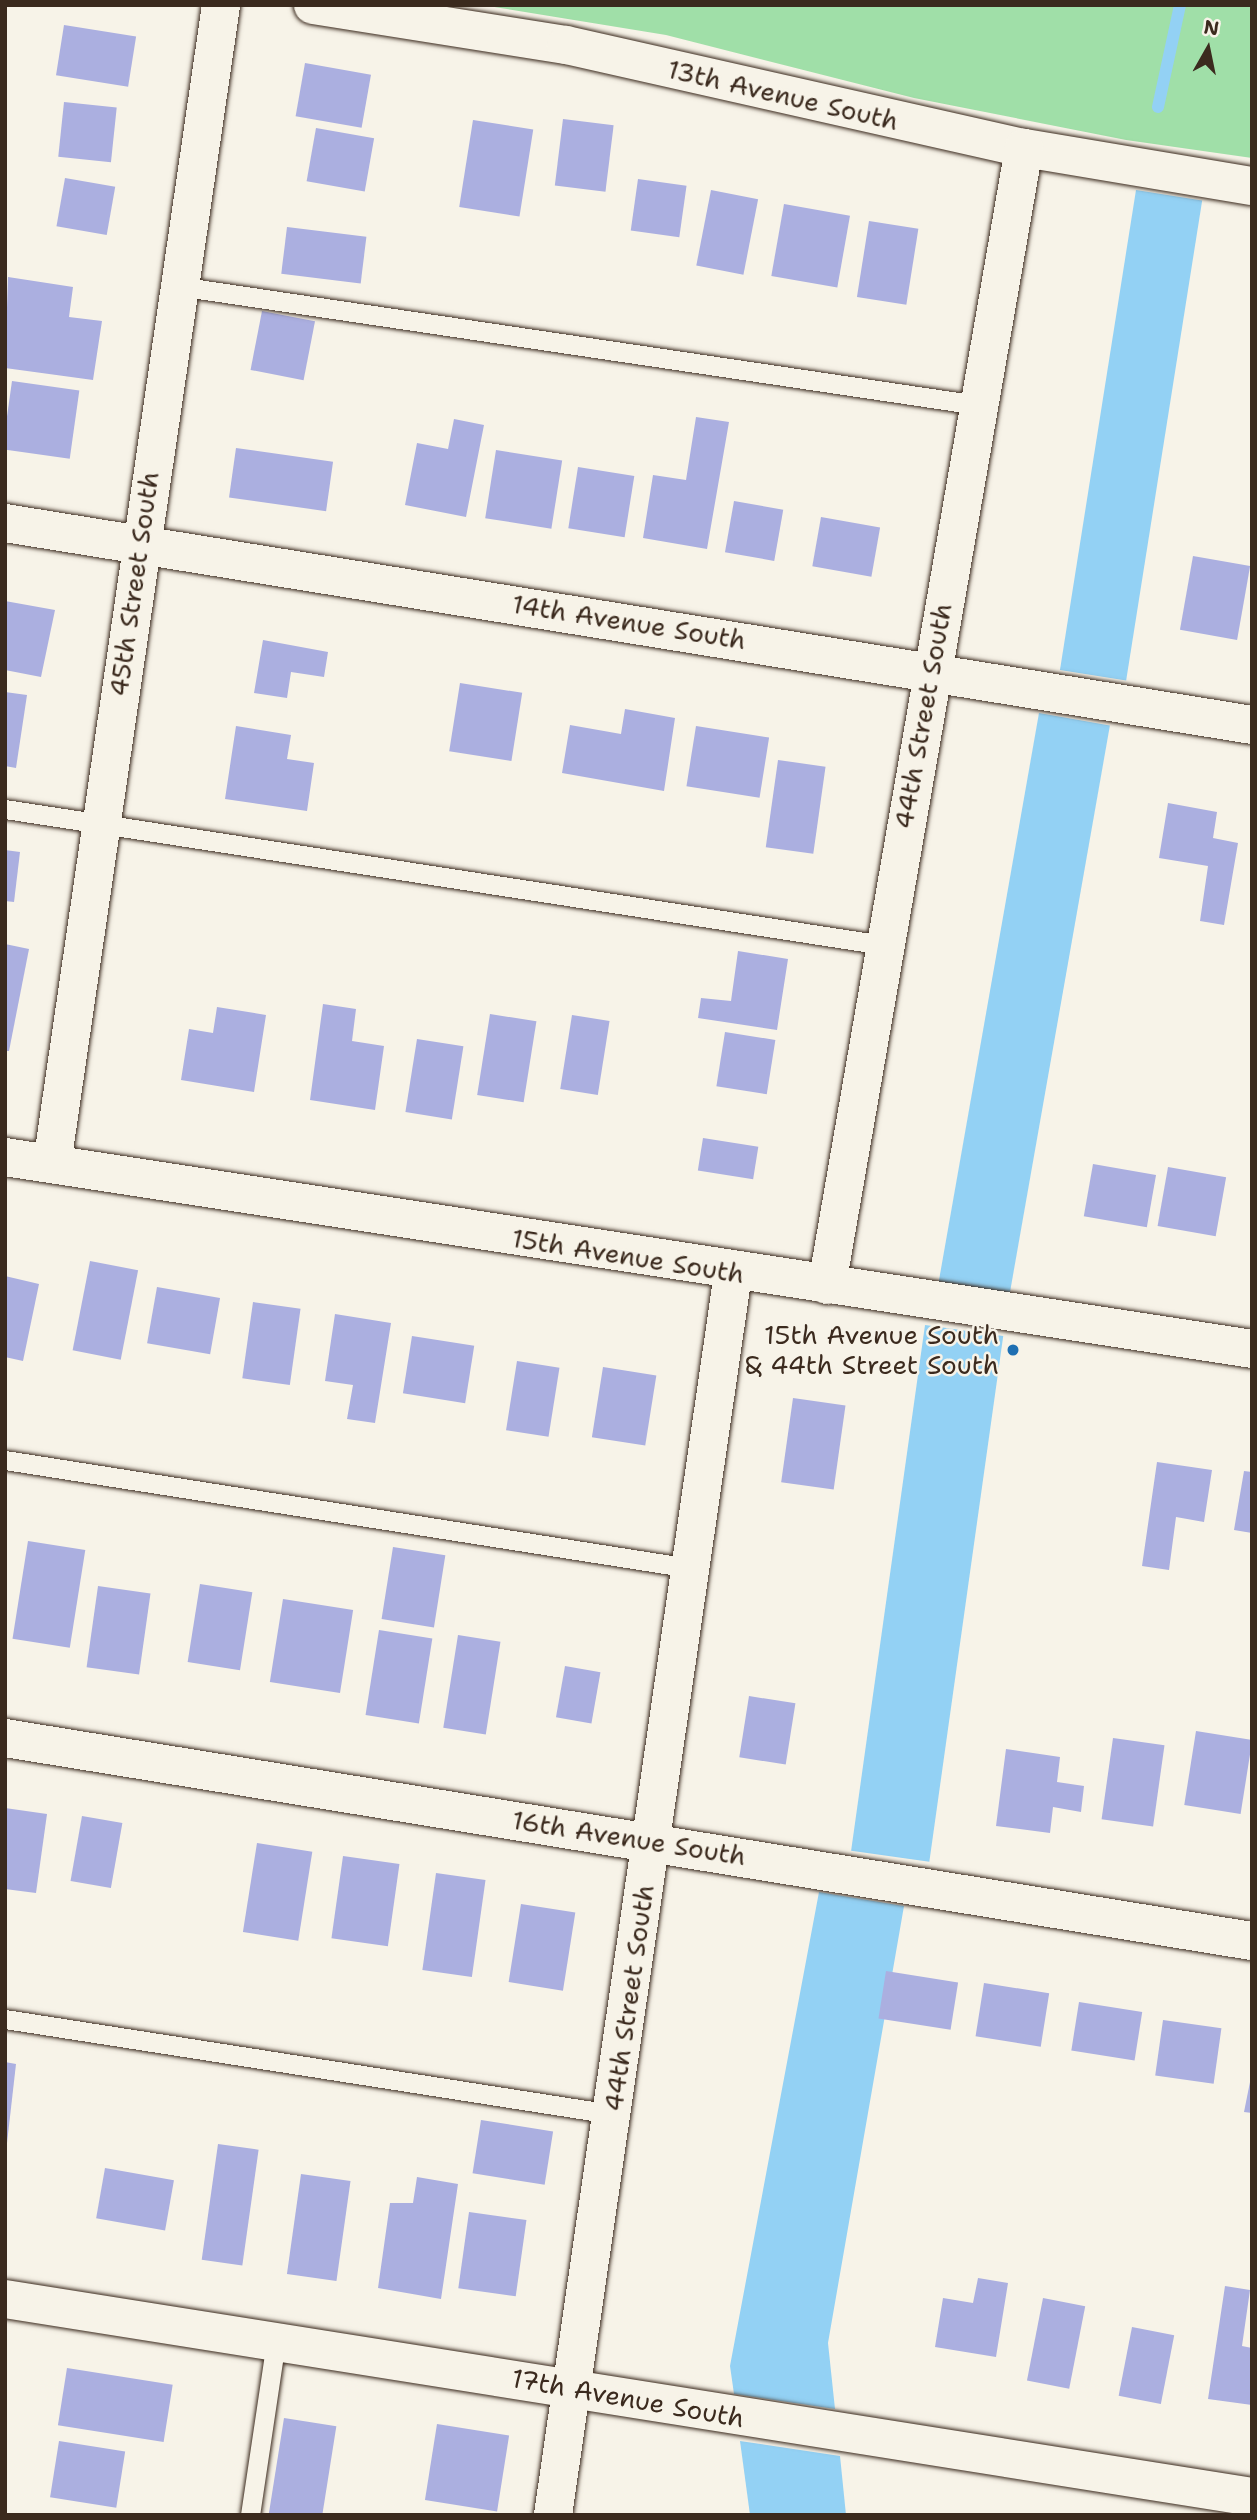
<!DOCTYPE html>
<html>
<head>
<meta charset="utf-8">
<style>
	body { margin:0 }
	#map { position:relative; width:1257px; height:2520px; overflow:hidden; background:#f7f3e8; font-family:"Shantell Sans",sans-serif }
	div>[style] { position:absolute }
	.green>* { inset:0; background:#a0dfa8 }
	.water>* { inset:0; background:#93d1f4; transform-origin:0 0 }
	.stream>* { height:12px; margin:-6px; padding:0 6px; transform-origin:6px; border-radius:6px; background:#93d1f4 }
	.building>* { inset:0; background:#abafe0; transform-origin:0 0 }
	.roads { filter:drop-shadow(0 0 2px #3b2a1e) drop-shadow(0 0 2px #3b2a1e) }
	.service>* { height:19px; margin:-9.5px; padding:0 9.5px; transform-origin:9.5px; border-radius:9.5px; background:#f7f3e8 }
	.minor>* { height:38px; margin:-19px; padding:0 19px; transform-origin:19px; border-radius:19px; background:#f7f3e8 }
	.tertiary>* { height:38px; margin:-19px; padding:0 19px; transform-origin:19px; border-radius:19px; background:#f7f3e8 }
	.dots>* { width:19px; height:19px; translate:-50% -50%; box-sizing:border-box; border:4px solid #f7f3e8; border-radius:50% }
	span { translate:-50% -50%; white-space:nowrap; text-align:center; line-height:1.15; -webkit-text-stroke:5px #f7f3e8; paint-order:stroke }
	.street-label { font-size:26px; color:#3b2a1e }
	.poi-label { font-size:26px; color:#3b2a1e }
	.right { translate:-100% -50%; text-align:right }
	.frame { position:absolute; inset:0; border:7px solid #3b2a1e; pointer-events:none }
	.north { position:absolute; left:1173px; top:14px; width:70px; height:70px; -webkit-text-stroke:5px #f7f3e8; paint-order:stroke; rotate:9deg; font-size:19px; font-weight:700; line-height:28px; text-align:center; color:#3b2a1e }
	.north::after { content:''; display:block; margin:auto; width:24px; height:32px; background:#3b2a1e; clip-path:polygon(50% 0,100% 100%,50% 72%,0 100%) }
</style>
</head>
<body>
<div id="map">
	<div class="green">
		<i style="clip-path:polygon(482px 5px,1252px 5px,1252px 158px,1126px 140px,914px 98px,666px 35px)"></i>
	</div>
	<div class="water">
		<i style="left:1136px;top:190px;width:67px;height:486px;rotate:9deg"></i>
		<i style="left:1039px;top:713px;width:72px;height:577px;rotate:10deg"></i>
		<i style="left:925px;top:1325px;width:79px;height:531px;rotate:8deg"></i>
		<i style="clip-path:polygon(819px 1892px,904px 1906px,828px 2343px,835px 2409px,734px 2394px,730px 2366px)"></i>
		<i style="clip-path:polygon(740px 2441px,840px 2456px,846px 2515px,750px 2515px)"></i>
	</div>
	<div class="stream">
		<i style="left:1158px;top:107px;width:104px;rotate:-77.8deg"></i>
	</div>
	<div class="building">
		<i style="left:64px;top:25px;width:73px;height:51px;rotate:9deg"></i>
		<i style="left:305px;top:63px;width:67px;height:54px;rotate:10deg"></i>
		<i style="left:64px;top:102px;width:53px;height:55px;rotate:6deg"></i>
		<i style="left:563px;top:119px;width:51px;height:67px;rotate:7deg"></i>
		<i style="left:473px;top:120px;width:61px;height:88px;rotate:9deg"></i>
		<i style="left:316px;top:128px;width:59px;height:54px;rotate:10deg"></i>
		<i style="left:65px;top:178px;width:51px;height:49px;rotate:10deg"></i>
		<i style="left:638px;top:179px;width:49px;height:52px;rotate:8deg"></i>
		<i style="left:711px;top:190px;width:48px;height:77px;rotate:11deg"></i>
		<i style="left:784px;top:204px;width:67px;height:73px;rotate:10deg"></i>
		<i style="left:869px;top:221px;width:50px;height:77px;rotate:9deg"></i>
		<i style="left:287px;top:227px;width:80px;height:47px;rotate:7deg"></i>
		<i style="clip-path:polygon(8px 277px,73px 287px,69px 317px,102px 321px,93px 380px,5px 368px)"></i>
		<i style="left:262px;top:311px;width:54px;height:60px;rotate:11deg"></i>
		<i style="left:12px;top:381px;width:68px;height:69px;rotate:8deg"></i>
		<i style="clip-path:polygon(696px 417px,729px 422px,707px 549px,643px 538px,653px 475px,686px 480px)"></i>
		<i style="clip-path:polygon(454px 419px,484px 425px,466px 517px,405px 505px,417px 443px,448px 449px)"></i>
		<i style="left:236px;top:448px;width:98px;height:50px;rotate:8deg"></i>
		<i style="left:496px;top:450px;width:67px;height:69px;rotate:9deg"></i>
		<i style="left:578px;top:467px;width:57px;height:62px;rotate:9deg"></i>
		<i style="left:734px;top:501px;width:50px;height:52px;rotate:10deg"></i>
		<i style="left:821px;top:517px;width:60px;height:50px;rotate:10deg"></i>
		<i style="left:1193px;top:556px;width:58px;height:75px;rotate:10deg"></i>
		<i style="clip-path:polygon(5px 601px,55px 610px,41px 677px,5px 670px)"></i>
		<i style="clip-path:polygon(263px 640px,328px 652px,324px 677px,291px 672px,287px 698px,254px 693px)"></i>
		<i style="left:460px;top:683px;width:63px;height:69px;rotate:9deg"></i>
		<i style="clip-path:polygon(5px 692px,27px 695px,16px 768px,5px 766px)"></i>
		<i style="clip-path:polygon(625px 709px,675px 718px,664px 791px,562px 773px,570px 725px,621px 734px)"></i>
		<i style="clip-path:polygon(236px 726px,291px 735px,287px 759px,314px 763px,307px 811px,225px 799px)"></i>
		<i style="left:696px;top:726px;width:74px;height:61px;rotate:9deg"></i>
		<i style="left:778px;top:760px;width:48px;height:88px;rotate:8deg"></i>
		<i style="clip-path:polygon(1168px 803px,1217px 812px,1213px 838px,1238px 843px,1224px 925px,1200px 921px,1208px 866px,1159px 858px)"></i>
		<i style="clip-path:polygon(5px 850px,20px 852px,14px 902px,5px 901px)"></i>
		<i style="clip-path:polygon(5px 944px,29px 949px,9px 1051px,5px 1051px)"></i>
		<i style="clip-path:polygon(738px 951px,788px 959px,777px 1030px,698px 1018px,701px 998px,731px 1001px)"></i>
		<i style="clip-path:polygon(323px 1004px,356px 1009px,352px 1041px,384px 1046px,375px 1110px,310px 1100px)"></i>
		<i style="clip-path:polygon(217px 1007px,266px 1015px,254px 1092px,181px 1080px,189px 1029px,213px 1033px)"></i>
		<i style="left:490px;top:1014px;width:47px;height:82px;rotate:9deg"></i>
		<i style="left:572px;top:1015px;width:38px;height:75px;rotate:9deg"></i>
		<i style="left:725px;top:1032px;width:51px;height:55px;rotate:9deg"></i>
		<i style="left:417px;top:1039px;width:47px;height:74px;rotate:9deg"></i>
		<i style="left:703px;top:1138px;width:56px;height:33px;rotate:9deg"></i>
		<i style="left:1093px;top:1164px;width:64px;height:53px;rotate:10deg"></i>
		<i style="left:1168px;top:1167px;width:59px;height:60px;rotate:10deg"></i>
		<i style="left:90px;top:1261px;width:49px;height:91px;rotate:11deg"></i>
		<i style="clip-path:polygon(5px 1276px,39px 1284px,23px 1361px,5px 1357px)"></i>
		<i style="left:157px;top:1287px;width:64px;height:57px;rotate:10deg"></i>
		<i style="left:253px;top:1302px;width:48px;height:77px;rotate:8deg"></i>
		<i style="clip-path:polygon(335px 1314px,391px 1323px,375px 1423px,347px 1419px,353px 1385px,325px 1381px)"></i>
		<i style="left:412px;top:1336px;width:63px;height:58px;rotate:9deg"></i>
		<i style="left:517px;top:1361px;width:43px;height:70px;rotate:9deg"></i>
		<i style="left:603px;top:1367px;width:54px;height:71px;rotate:9deg"></i>
		<i style="left:793px;top:1398px;width:53px;height:85px;rotate:8deg"></i>
		<i style="clip-path:polygon(1157px 1462px,1212px 1470px,1204px 1522px,1176px 1517px,1169px 1570px,1142px 1566px)"></i>
		<i style="clip-path:polygon(1244px 1471px,1252px 1472px,1252px 1533px,1234px 1530px)"></i>
		<i style="left:28px;top:1541px;width:58px;height:99px;rotate:9deg"></i>
		<i style="left:393px;top:1547px;width:53px;height:73px;rotate:9deg"></i>
		<i style="left:200px;top:1584px;width:53px;height:79px;rotate:9deg"></i>
		<i style="left:98px;top:1586px;width:53px;height:82px;rotate:8deg"></i>
		<i style="left:283px;top:1599px;width:71px;height:84px;rotate:9deg"></i>
		<i style="left:379px;top:1630px;width:54px;height:86px;rotate:9deg"></i>
		<i style="left:458px;top:1635px;width:43px;height:94px;rotate:9deg"></i>
		<i style="left:565px;top:1666px;width:36px;height:52px;rotate:10deg"></i>
		<i style="left:749px;top:1696px;width:47px;height:62px;rotate:9deg"></i>
		<i style="left:1196px;top:1731px;width:57px;height:75px;rotate:9deg"></i>
		<i style="left:1113px;top:1738px;width:52px;height:82px;rotate:8deg"></i>
		<i style="clip-path:polygon(1006px 1749px,1060px 1757px,1057px 1782px,1084px 1786px,1081px 1812px,1053px 1807px,1050px 1833px,996px 1826px)"></i>
		<i style="clip-path:polygon(5px 1808px,47px 1814px,36px 1893px,5px 1889px)"></i>
		<i style="left:82px;top:1816px;width:41px;height:66px;rotate:10deg"></i>
		<i style="left:257px;top:1843px;width:56px;height:90px;rotate:9deg"></i>
		<i style="left:343px;top:1856px;width:57px;height:83px;rotate:8deg"></i>
		<i style="left:436px;top:1873px;width:50px;height:98px;rotate:8deg"></i>
		<i style="left:521px;top:1904px;width:55px;height:79px;rotate:9deg"></i>
		<i style="left:886px;top:1971px;width:73px;height:48px;rotate:9deg"></i>
		<i style="left:984px;top:1983px;width:66px;height:54px;rotate:9deg"></i>
		<i style="left:1079px;top:2002px;width:64px;height:49px;rotate:9deg"></i>
		<i style="left:1163px;top:2020px;width:59px;height:56px;rotate:8deg"></i>
		<i style="clip-path:polygon(5px 2062px,16px 2064px,7px 2143px,5px 2143px)"></i>
		<i style="clip-path:polygon(1252px 2072px,1252px 2113px,1244px 2112px)"></i>
		<i style="left:481px;top:2120px;width:73px;height:54px;rotate:9deg"></i>
		<i style="left:218px;top:2144px;width:41px;height:117px;rotate:8deg"></i>
		<i style="left:105px;top:2168px;width:70px;height:51px;rotate:10deg"></i>
		<i style="left:301px;top:2174px;width:50px;height:101px;rotate:8deg"></i>
		<i style="clip-path:polygon(417px 2177px,458px 2184px,441px 2299px,378px 2288px,390px 2203px,413px 2203px)"></i>
		<i style="left:469px;top:2212px;width:58px;height:77px;rotate:8deg"></i>
		<i style="clip-path:polygon(978px 2278px,1008px 2283px,996px 2357px,935px 2347px,943px 2298px,973px 2303px)"></i>
		<i style="clip-path:polygon(1225px 2286px,1250px 2290px,1242px 2346px,1252px 2348px,1252px 2405px,1208px 2399px)"></i>
		<i style="left:1043px;top:2298px;width:43px;height:84px;rotate:11deg"></i>
		<i style="left:1132px;top:2327px;width:43px;height:70px;rotate:11deg"></i>
		<i style="left:67px;top:2368px;width:107px;height:58px;rotate:9deg"></i>
		<i style="left:284px;top:2418px;width:53px;height:98px;rotate:9deg"></i>
		<i style="left:437px;top:2424px;width:73px;height:77px;rotate:9deg"></i>
		<i style="left:59px;top:2441px;width:67px;height:57px;rotate:9deg"></i>
	</div>
	<div class="roads">
		<div class="service">
			<i style="left:178px;top:286px;width:809px;rotate:8.46deg"></i>
			<i style="left:5px;top:809px;width:888px;rotate:8.8deg"></i>
			<i style="left:5px;top:1460px;width:693px;rotate:8.96deg"></i>
			<i style="left:5px;top:2019px;width:614px;rotate:8.9deg"></i>
			<i style="left:250px;top:2515px;width:176px;rotate:-81.5deg"></i>
		</div>
		<div class="minor">
			<i style="left:313px;top:5px;width:256px;rotate:9deg"></i>
			<i style="left:566px;top:45px;width:469px;rotate:12.7deg"></i>
			<i style="left:1024px;top:148px;width:231px;rotate:9.5deg"></i>
			<i style="left:5px;top:523px;width:1263px;rotate:9.2deg"></i>
			<i style="left:52px;top:1164px;width:1171px;rotate:-81.7deg"></i>
			<i style="left:827px;top:1285px;width:1154px;rotate:-80.17deg"></i>
			<i style="left:5px;top:1738px;width:1263px;rotate:9.25deg"></i>
			<i style="left:5px;top:2299px;width:1263px;rotate:9.02deg"></i>
			<i style="left:553px;top:2515px;width:1255px;rotate:-81.75deg"></i>
		</div>
		<div class="tertiary">
			<i style="left:5px;top:1157px;width:1262px;rotate:8.75deg"></i>
		</div>
	</div>
	<div class="dots">
		<i style="left:1013px;top:1350px;background:#1f6fb2"></i>
	</div>
	<div class="street-label">
		<span style="left:783px;top:95px;rotate:13deg">13th Avenue South</span>
		<span style="left:134px;top:584px;rotate:-82deg">45th Street South</span>
		<span style="left:629px;top:622px;rotate:9deg">14th Avenue South</span>
		<span style="left:923px;top:716px;rotate:-80deg">44th Street South</span>
		<span style="left:628px;top:1256px;rotate:9deg">15th Avenue South</span>
		<span style="left:629px;top:1838px;rotate:9deg">16th Avenue South</span>
		<span style="left:629px;top:1998px;rotate:-82deg">44th Street South</span>
		<span style="left:628px;top:2398px;rotate:10deg">17th Avenue South</span>
	</div>
	<div class="poi-label">
		<span class="right" style="left:999px;top:1350px">15th Avenue South<br>&amp; 44th Street South</span>
	</div>
	<div class="frame"></div>
	<div class="north">N</div>
</div>
</body>
</html>
